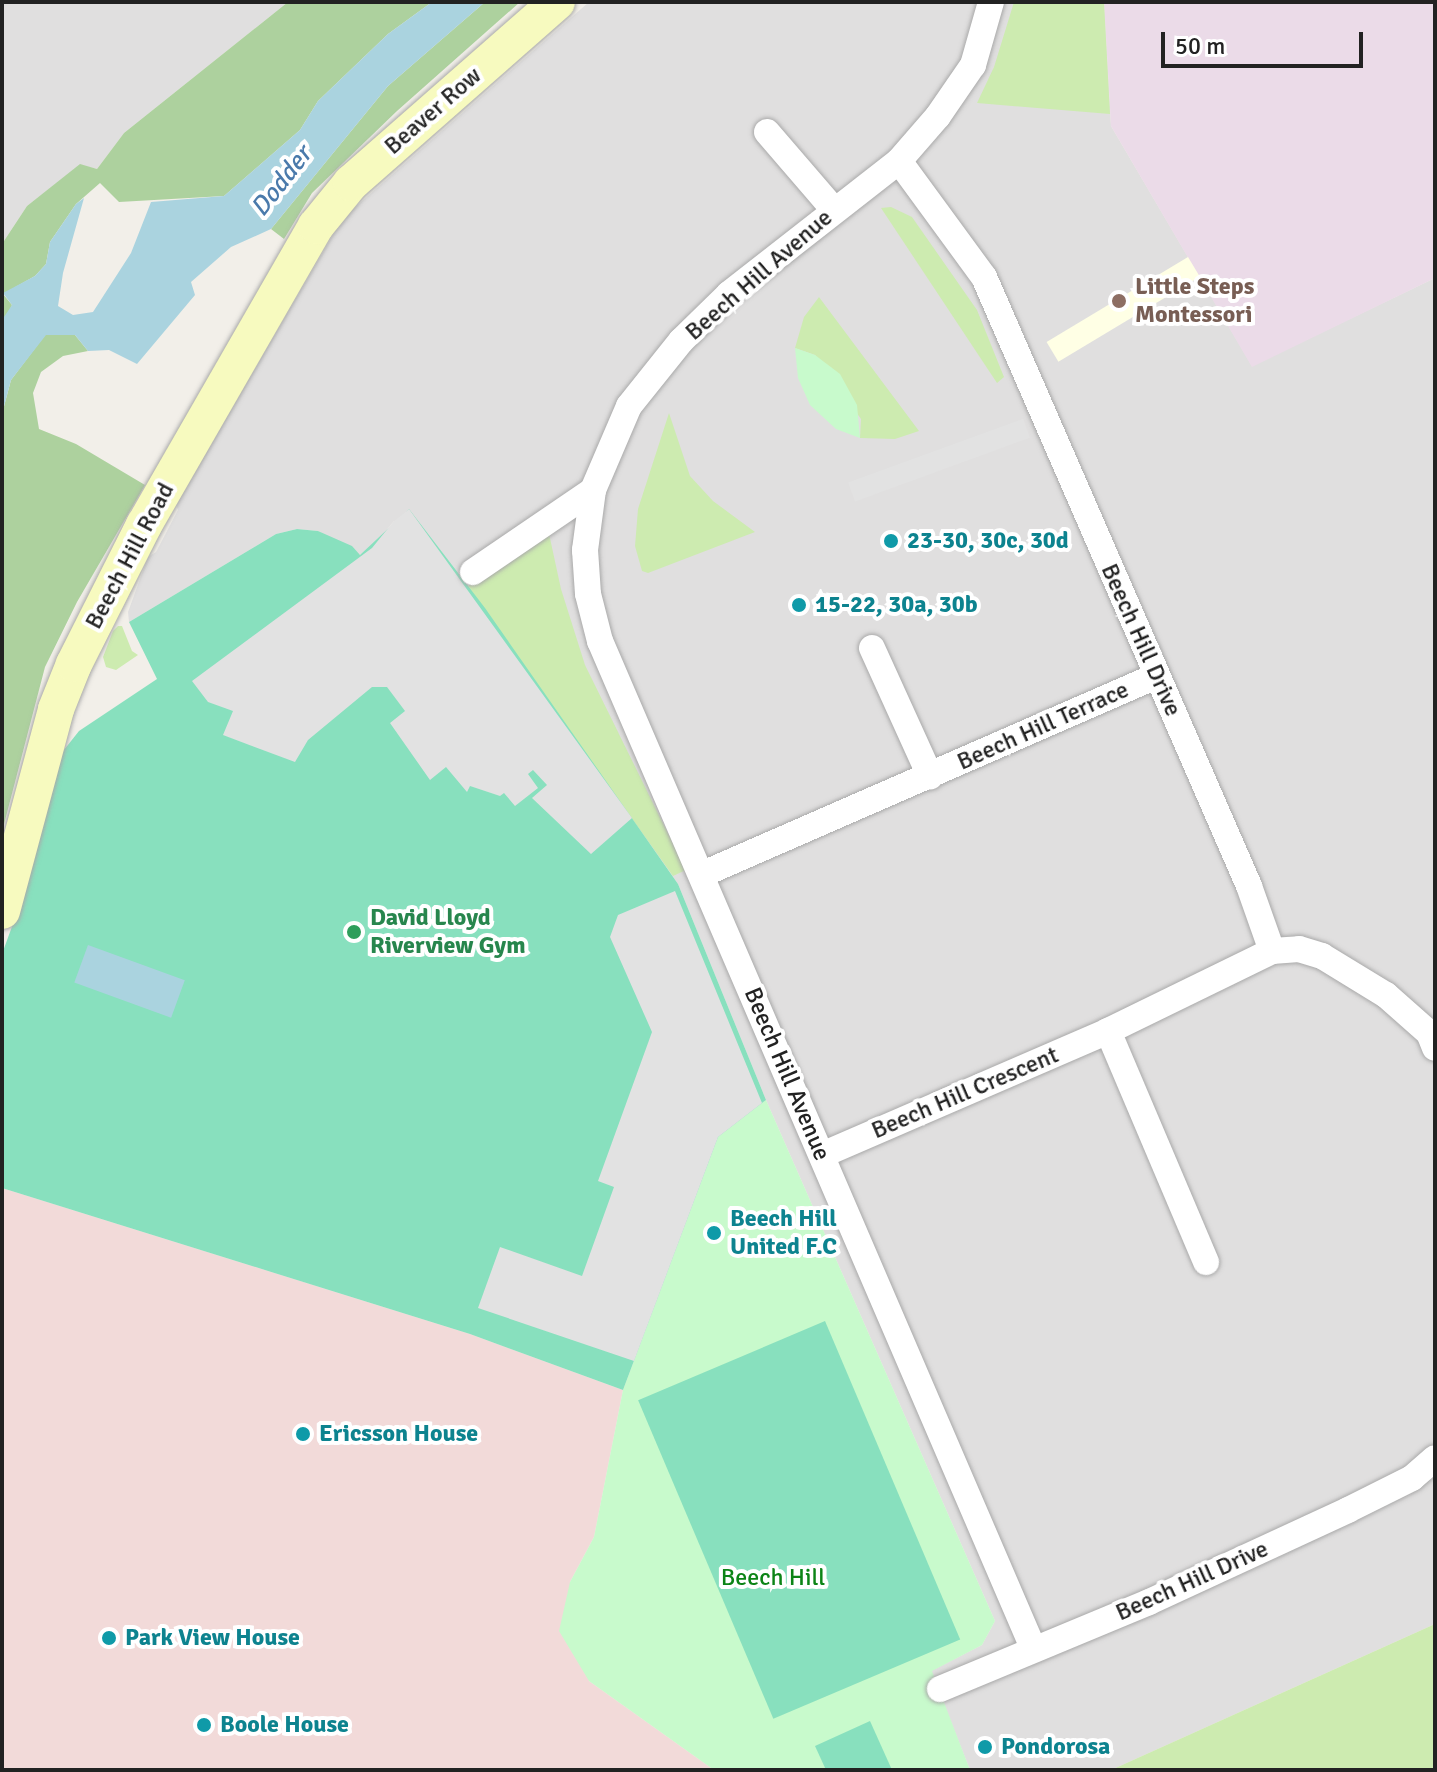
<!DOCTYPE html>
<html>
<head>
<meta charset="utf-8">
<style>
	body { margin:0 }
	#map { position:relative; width:1437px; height:1772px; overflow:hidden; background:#f2efe9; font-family:Signika,sans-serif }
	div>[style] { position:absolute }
	.residential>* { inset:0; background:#e0dfdf }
	.commercial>* { inset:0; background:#f2dad9 }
	.industrial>* { inset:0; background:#ebdbe8 }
	.education>* { inset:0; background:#ffffe5; transform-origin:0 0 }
	.grass>* { inset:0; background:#cdebb0 }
	.forest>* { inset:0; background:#add19e }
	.park>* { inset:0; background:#c8facc }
	.pitch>* { inset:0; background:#88e0be; transform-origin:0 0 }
	.parking>* { inset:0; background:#e2e2e2; transform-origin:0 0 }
	.water>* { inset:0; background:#aad3df; transform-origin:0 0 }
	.roads { filter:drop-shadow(0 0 2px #a9a9a9) drop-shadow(0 0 2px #a9a9a9) }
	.street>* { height:26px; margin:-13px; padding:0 13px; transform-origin:13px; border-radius:13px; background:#fff }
	.secondary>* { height:36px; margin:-18px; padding:0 18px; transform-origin:18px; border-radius:18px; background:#f7fabf }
	.dots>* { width:22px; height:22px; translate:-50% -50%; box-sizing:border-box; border:4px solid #fff; border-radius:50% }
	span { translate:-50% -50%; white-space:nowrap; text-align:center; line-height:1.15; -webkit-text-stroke:8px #fff; paint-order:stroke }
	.street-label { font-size:24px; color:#222 }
	.education-label { font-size:24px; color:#785e54; font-weight:700 }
	.left { translate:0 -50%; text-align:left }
	.culture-label { font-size:24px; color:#0d838f; font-weight:700 }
	.leisure-label { font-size:24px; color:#27864d; font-weight:700 }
	.park-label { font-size:24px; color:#0c8416 }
	.water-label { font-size:26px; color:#4a7aab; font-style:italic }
	.frame { position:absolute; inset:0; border:4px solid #222; pointer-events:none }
	.scale { position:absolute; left:1161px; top:32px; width:202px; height:36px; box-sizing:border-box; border:4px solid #222; border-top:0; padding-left:10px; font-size:24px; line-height:28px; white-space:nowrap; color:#222; -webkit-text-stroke:6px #fff; paint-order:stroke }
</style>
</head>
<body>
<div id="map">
	<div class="residential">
		<i style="clip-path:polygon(2px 2px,288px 2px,124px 133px,97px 169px,80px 165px,27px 206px,2px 244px)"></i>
		<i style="clip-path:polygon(589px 2px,1104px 2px,1111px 126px,1252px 366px,1435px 278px,1435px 1624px,1111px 1770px,970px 1770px,931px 1671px,982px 1645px,995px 1621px,766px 1100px,678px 884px,485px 608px,394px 521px,372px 548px,360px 555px,318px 531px,297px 529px,276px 534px,129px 622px,128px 612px,148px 557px,156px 552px,178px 510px,176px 504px,343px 218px)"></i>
	</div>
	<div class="commercial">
		<i style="clip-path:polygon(2px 1188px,470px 1334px,623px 1390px,594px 1537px,570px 1582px,589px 1681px,714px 1770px,2px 1770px)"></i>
	</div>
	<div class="industrial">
		<i style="clip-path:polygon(1104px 2px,1435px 2px,1435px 278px,1252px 367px,1111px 126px)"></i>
	</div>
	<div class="education">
		<i style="left:1188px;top:257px;width:23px;height:165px;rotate:59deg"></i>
	</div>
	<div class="grass">
		<i style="clip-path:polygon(1014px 2px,1104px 2px,1110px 114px,977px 103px,994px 67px)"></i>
		<i style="clip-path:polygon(891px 207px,912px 217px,977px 310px,1004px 377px,997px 383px,881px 208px)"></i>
		<i style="clip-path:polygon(819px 297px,919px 431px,895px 439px,860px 438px,861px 419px,815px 355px,795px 348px,804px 317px)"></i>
		<i style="clip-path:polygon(669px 413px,690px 476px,713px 501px,755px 532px,648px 573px,642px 571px,635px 546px,638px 509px)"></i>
		<i style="clip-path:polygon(548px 529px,561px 589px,585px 665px,686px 870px,673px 876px,467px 587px)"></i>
		<i style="clip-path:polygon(118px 626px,122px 626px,132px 651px,138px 655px,116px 670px,106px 667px,103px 657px,113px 631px)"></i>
		<i style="clip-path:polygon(1435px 1624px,1435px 1770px,1111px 1770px)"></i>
	</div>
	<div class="forest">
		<i style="clip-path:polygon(288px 2px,432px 2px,388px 34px,318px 101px,300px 130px,224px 196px,119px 202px,100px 183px,76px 204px,50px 242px,46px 264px,35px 276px,3px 294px,12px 305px,6px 319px,2px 320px,2px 244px,27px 206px,80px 164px,97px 169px,124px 133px)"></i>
		<i style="clip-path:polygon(485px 2px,520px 2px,397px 111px,312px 193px,284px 239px,271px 229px,388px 86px)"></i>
		<i style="clip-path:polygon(45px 335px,75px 335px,88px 351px,63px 356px,41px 372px,33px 393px,39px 429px,76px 444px,145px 485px,77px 602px,45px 667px,2px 832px,2px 414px,11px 380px)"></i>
	</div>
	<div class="park">
		<i style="clip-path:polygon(795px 348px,815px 355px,840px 374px,857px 405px,860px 438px,836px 429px,810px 405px,798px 378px)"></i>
		<i style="clip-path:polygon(766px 1100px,995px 1621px,982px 1645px,932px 1671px,970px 1770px,714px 1770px,589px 1681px,559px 1631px,570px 1582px,594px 1537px,623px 1390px,718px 1137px)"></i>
	</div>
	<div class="pitch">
		<i style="clip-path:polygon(409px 509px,485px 608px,678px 884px,766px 1100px,718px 1137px,623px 1390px,470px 1334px,2px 1188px,2px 954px,18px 910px,56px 760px,79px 731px,157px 679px,129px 622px,276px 534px,297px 529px,318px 531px,352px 546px,360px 555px)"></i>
		<i style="left:825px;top:1321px;width:346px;height:203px;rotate:67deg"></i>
		<i style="clip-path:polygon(870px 1721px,892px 1770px,826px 1770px,815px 1746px)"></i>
	</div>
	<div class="parking">
		<i style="left:1023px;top:419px;width:20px;height:186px;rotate:70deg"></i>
		<i style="clip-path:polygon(409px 509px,632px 818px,591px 854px,532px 798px,547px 785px,533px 770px,528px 774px,538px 788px,515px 806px,504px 793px,500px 796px,470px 786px,467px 792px,446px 767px,430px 780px,390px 723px,405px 711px,387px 687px,372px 687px,308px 740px,295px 762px,223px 735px,233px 711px,208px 702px,192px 681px,372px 548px,394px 521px)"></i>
		<i style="clip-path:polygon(675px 891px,762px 1103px,718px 1137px,634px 1361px,478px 1308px,500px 1247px,582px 1276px,614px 1187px,598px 1181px,652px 1032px,610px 937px,618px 915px)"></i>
	</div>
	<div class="water">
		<i style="clip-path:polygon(432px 2px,485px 2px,388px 86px,271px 229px,231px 247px,191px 282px,195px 295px,137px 364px,109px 350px,88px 351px,75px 335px,46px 335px,11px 380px,2px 414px,2px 320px,12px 305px,3px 293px,35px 276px,46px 264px,50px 242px,76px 204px,84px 198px,63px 273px,58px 306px,73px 315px,93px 312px,131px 253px,151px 202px,224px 196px,300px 130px,318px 101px,388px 34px)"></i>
		<i style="left:88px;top:945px;width:103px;height:40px;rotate:20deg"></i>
	</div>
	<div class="roads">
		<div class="street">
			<i style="left:991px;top:2px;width:66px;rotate:105.9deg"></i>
			<i style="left:973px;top:65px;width:62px;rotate:124.5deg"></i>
			<i style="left:938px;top:116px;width:60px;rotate:130.9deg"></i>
			<i style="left:899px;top:161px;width:216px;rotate:142deg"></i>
			<i style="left:729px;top:294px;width:67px;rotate:135.6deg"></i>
			<i style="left:681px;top:341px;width:83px;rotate:128.7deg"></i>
			<i style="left:629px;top:406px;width:91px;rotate:113.2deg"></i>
			<i style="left:593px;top:490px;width:61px;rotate:97.6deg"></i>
			<i style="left:585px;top:550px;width:44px;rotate:86.1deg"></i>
			<i style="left:588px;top:594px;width:49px;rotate:75.7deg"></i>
			<i style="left:600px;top:641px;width:1096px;rotate:66.73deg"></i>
			<i style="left:767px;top:132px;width:103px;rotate:49.3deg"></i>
			<i style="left:899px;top:161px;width:144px;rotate:53.8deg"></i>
			<i style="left:984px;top:277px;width:664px;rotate:66.48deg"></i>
			<i style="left:1249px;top:886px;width:69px;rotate:70.5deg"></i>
			<i style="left:1272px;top:951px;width:27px;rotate:-4deg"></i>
			<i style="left:1299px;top:949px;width:24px;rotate:17deg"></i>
			<i style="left:1322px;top:956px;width:75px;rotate:31.4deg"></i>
			<i style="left:1386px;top:995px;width:57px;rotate:41.5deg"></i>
			<i style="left:1429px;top:1033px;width:16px;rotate:68deg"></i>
			<i style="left:473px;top:572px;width:145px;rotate:-34.3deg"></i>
			<i style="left:872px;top:648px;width:141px;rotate:65.6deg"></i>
			<i style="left:703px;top:874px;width:494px;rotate:-23.6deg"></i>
			<i style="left:1108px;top:1031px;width:251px;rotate:67deg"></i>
			<i style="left:822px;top:1155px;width:312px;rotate:-23.4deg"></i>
			<i style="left:1108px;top:1031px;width:182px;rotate:-26deg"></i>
			<i style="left:940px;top:1689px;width:226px;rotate:-22.6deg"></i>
			<i style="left:1149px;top:1602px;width:219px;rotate:-24.8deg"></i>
			<i style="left:1348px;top:1510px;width:72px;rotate:-26.6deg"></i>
			<i style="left:1412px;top:1478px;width:30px;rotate:-41deg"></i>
		</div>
		<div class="secondary">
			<i style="left:2px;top:911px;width:209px;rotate:-75deg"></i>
			<i style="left:56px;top:709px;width:48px;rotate:-68.2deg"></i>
			<i style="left:74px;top:664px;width:156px;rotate:-63.3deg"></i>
			<i style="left:144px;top:525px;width:345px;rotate:-60.1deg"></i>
			<i style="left:316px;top:226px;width:55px;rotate:-50.9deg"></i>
			<i style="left:351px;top:183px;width:274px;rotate:-41.3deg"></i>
		</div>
	</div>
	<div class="dots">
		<i style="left:1119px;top:301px;background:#8d6e63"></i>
		<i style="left:891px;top:541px;background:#0f9aa8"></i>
		<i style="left:799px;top:605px;background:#0f9aa8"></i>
		<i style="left:354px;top:932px;background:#2e9e5b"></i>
		<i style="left:714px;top:1233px;background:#0f9aa8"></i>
		<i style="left:303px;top:1434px;background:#0f9aa8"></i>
		<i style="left:109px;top:1638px;background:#0f9aa8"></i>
		<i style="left:204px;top:1725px;background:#0f9aa8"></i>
		<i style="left:985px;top:1747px;background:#0f9aa8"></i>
	</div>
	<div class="street-label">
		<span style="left:433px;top:111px;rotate:-41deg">Beaver Row</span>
		<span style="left:759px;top:275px;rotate:-41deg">Beech Hill Avenue</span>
		<span style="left:130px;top:556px;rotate:-62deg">Beech Hill Road</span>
		<span style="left:1141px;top:640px;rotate:66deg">Beech Hill Drive</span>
		<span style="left:1043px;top:726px;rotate:-24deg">Beech Hill Terrace</span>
		<span style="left:787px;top:1074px;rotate:67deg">Beech Hill Avenue</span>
		<span style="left:965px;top:1093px;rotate:-23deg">Beech Hill Crescent</span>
		<span style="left:1192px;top:1581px;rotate:-24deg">Beech Hill Drive</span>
	</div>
	<div class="education-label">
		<span class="left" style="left:1135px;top:301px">Little Steps<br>Montessori</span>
	</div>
	<div class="culture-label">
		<span class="left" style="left:907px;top:541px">23-30, 30c, 30d</span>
		<span class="left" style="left:815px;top:605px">15-22, 30a, 30b</span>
		<span class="left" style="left:730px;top:1233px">Beech Hill<br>United F.C</span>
		<span class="left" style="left:319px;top:1434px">Ericsson House</span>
		<span class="left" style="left:125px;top:1638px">Park View House</span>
		<span class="left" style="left:220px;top:1725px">Boole House</span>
		<span class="left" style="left:1001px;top:1747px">Pondorosa</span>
	</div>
	<div class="leisure-label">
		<span class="left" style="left:370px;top:932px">David Lloyd<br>Riverview Gym</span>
	</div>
	<div class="park-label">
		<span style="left:773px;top:1578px">Beech Hill</span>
	</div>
	<div class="water-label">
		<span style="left:282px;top:182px;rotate:-52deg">Dodder</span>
	</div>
	<div class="frame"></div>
	<div class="scale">50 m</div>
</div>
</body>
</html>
